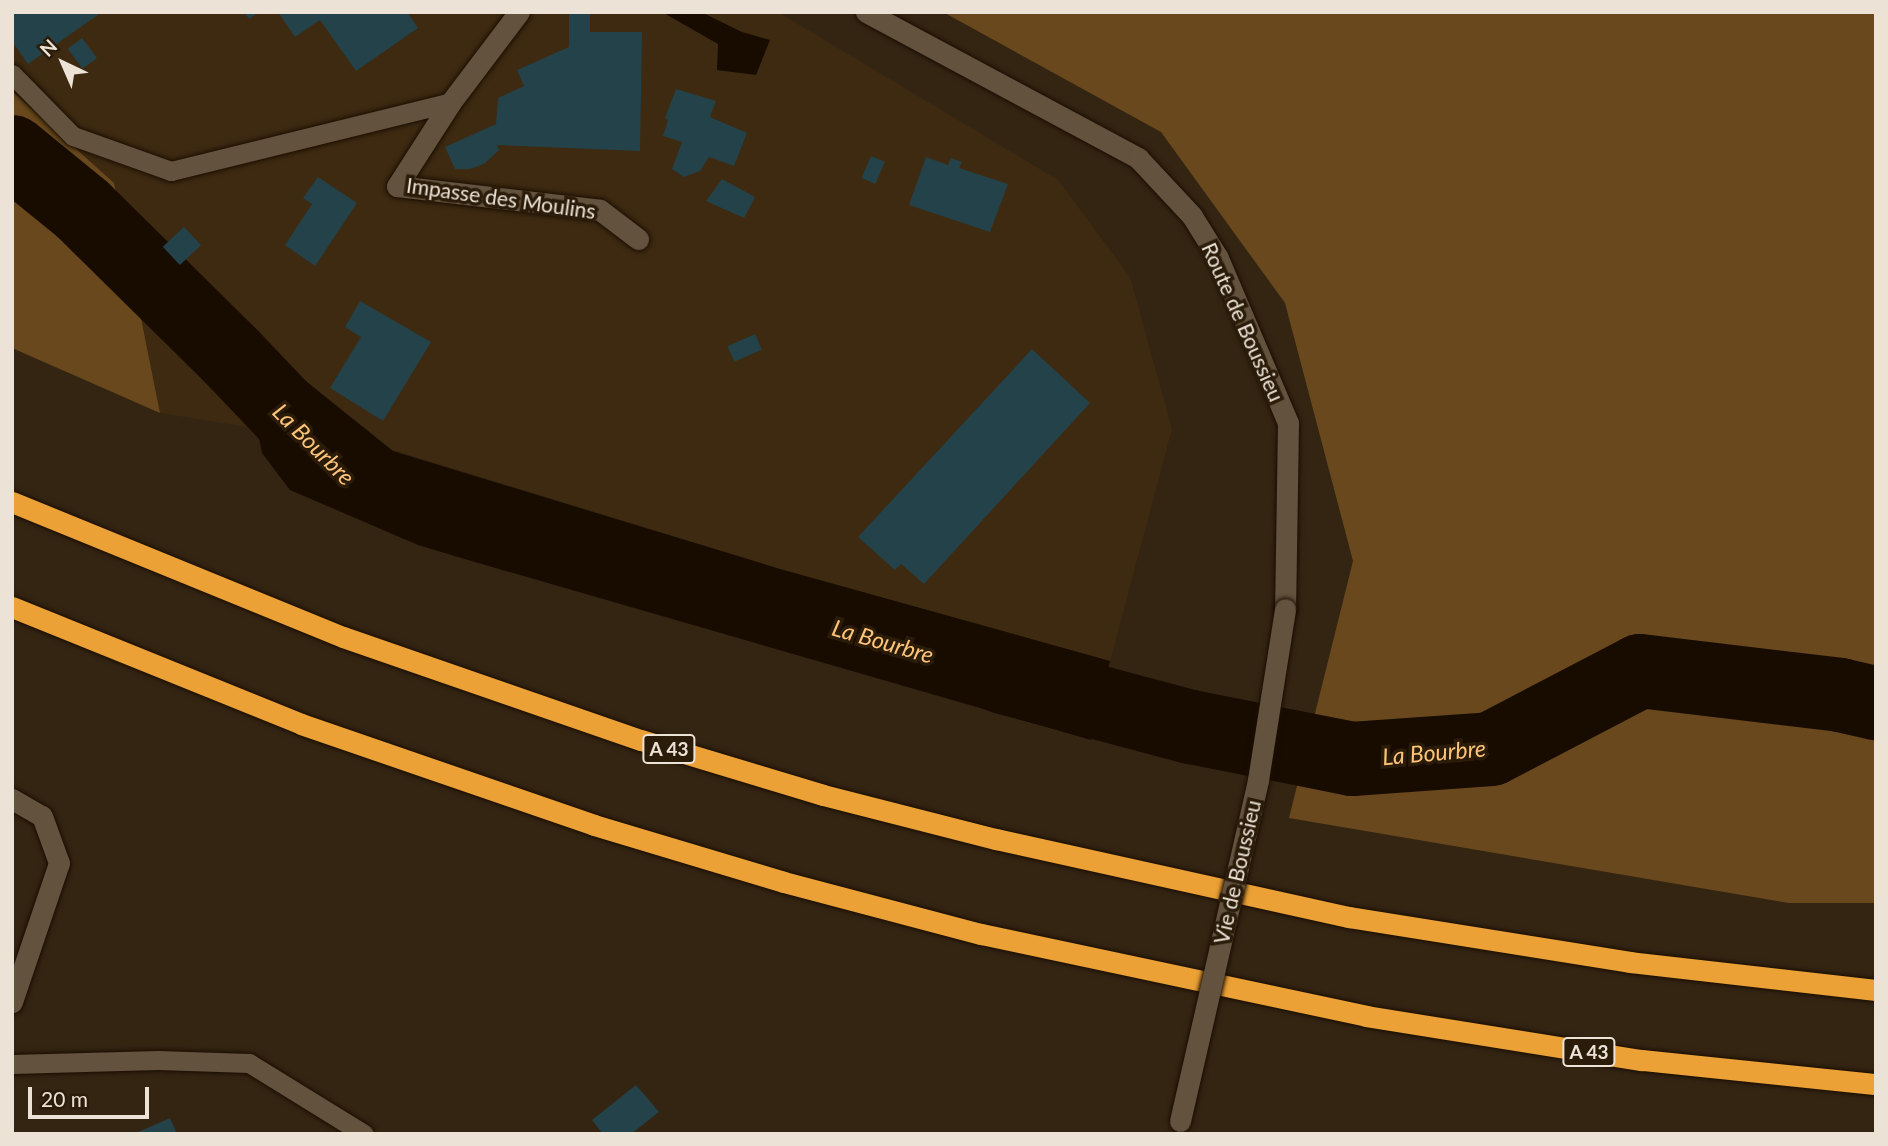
<!DOCTYPE html>
<html>
<head>
<meta charset="utf-8">
<style>
	body { margin:0 }
	#map { position:relative; width:1888px; height:1146px; overflow:hidden; background:#342513; font-family:Lato,sans-serif }
	div>[style] { position:absolute }
	.built>* { inset:0; background:#3d2a11 }
	.green>* { inset:0; background:#68481c }
	.water>* { inset:0; background:#180c01 }
	.river>* { height:74px; margin:-37px; padding:0 37px; transform-origin:37px; border-radius:37px; background:#180c01 }
	.building>* { inset:0; background:#244249; transform-origin:0 0 }
	.roads { filter:drop-shadow(0 0 2px #1b0e00) drop-shadow(0 0 2px #1b0e00) }
	.lane>* { height:19px; margin:-9.5px; padding:0 9.5px; transform-origin:9.5px; border-radius:9.5px; background:#62523e }
	.street>* { height:21px; margin:-10.5px; padding:0 10.5px; transform-origin:10.5px; border-radius:10.5px; background:#62523e }
	.secondary>* { height:21px; margin:-10.5px; padding:0 10.5px; transform-origin:10.5px; border-radius:10.5px; background:#62523e }
	.highway>* { height:21px; margin:-10.5px; padding:0 10.5px; transform-origin:10.5px; border-radius:10.5px; background:#eba136 }
	.bridges { filter:drop-shadow(0 0 2px #1b0e00) drop-shadow(0 0 2px #1b0e00) }
	.secondary-bridge>* { height:21px; margin:-10.5px; padding:0 10.5px; transform-origin:10.5px; border-radius:10.5px; background:#62523e }
	span { translate:-50% -50%; white-space:nowrap; text-align:center; line-height:1.15; -webkit-text-stroke:7px #2a1c09; paint-order:stroke }
	.shield-label span { padding:2px 5px; background:#2a1c09; border:2px solid; border-radius:5px; -webkit-text-stroke-width:0 }
	.shield-label { font-size:19px; color:#ece2d6; font-weight:700 }
	.street-label { font-size:21px; color:#ece2d6 }
	.water-label { font-size:23px; color:#fec47a; font-style:italic }
	.frame { position:absolute; inset:0; border:14px solid #ece2d6; pointer-events:none }
	.north { position:absolute; left:28px; top:28px; width:70px; height:70px; -webkit-text-stroke:5px #2a1c09; paint-order:stroke; rotate:316deg; font-size:19px; font-weight:700; line-height:28px; text-align:center; color:#ece2d6 }
	.north::after { content:''; display:block; margin:auto; width:24px; height:32px; background:#ece2d6; clip-path:polygon(50% 0,100% 100%,50% 72%,0 100%) }
	.scale { position:absolute; left:28px; top:1087px; width:121px; height:32px; box-sizing:border-box; border:4px solid #ece2d6; border-top:0; padding-left:9px; font-size:21px; line-height:24px; white-space:nowrap; color:#ece2d6; -webkit-text-stroke:5px #2a1c09; paint-order:stroke }
</style>
</head>
<body>
<div id="map">
	<div class="built">
		<i style="clip-path:polygon(12px 12px,778px 12px,1058px 180px,1130px 277px,1172px 429px,1110px 661px,780px 569px,393px 450px,160px 413px,114px 183px,12px 91px)"></i>
	</div>
	<div class="green">
		<i style="clip-path:polygon(943px 12px,1876px 12px,1876px 903px,1789px 903px,1289px 818px,1353px 561px,1285px 303px,1161px 132px)"></i>
		<i style="clip-path:polygon(12px 91px,114px 183px,160px 413px,12px 348px)"></i>
	</div>
	<div class="water">
		<i style="clip-path:polygon(662px 12px,701px 12px,742px 32px,770px 40px,756px 75px,717px 70px,718px 44px)"></i>
		<i style="clip-path:polygon(12px 134px,260px 355px,232px 357px,234px 383px,169px 316px,12px 170px)"></i>
		<i style="clip-path:polygon(287px 366px,393px 451px,780px 569px,1110px 661px,1091px 740px,468px 560px,418px 545px,290px 490px,262px 453px,252px 402px)"></i>
	</div>
	<div class="river">
		<i style="left:12px;top:152px;width:92px;rotate:39.2deg"></i>
		<i style="left:83px;top:210px;width:209px;rotate:44.6deg"></i>
		<i style="left:232px;top:357px;width:146px;rotate:46.4deg"></i>
		<i style="left:1003px;top:677px;width:195px;rotate:14.9deg"></i>
		<i style="left:1191px;top:727px;width:164px;rotate:11.2deg"></i>
		<i style="left:1352px;top:759px;width:139px;rotate:-4.1deg"></i>
		<i style="left:1491px;top:749px;width:168px;rotate:-27.6deg"></i>
		<i style="left:1640px;top:671px;width:201px;rotate:6.8deg"></i>
		<i style="left:1840px;top:695px;width:37px;rotate:13deg"></i>
	</div>
	<div class="building">
		<i style="clip-path:polygon(12px 12px,102px 12px,28px 64px,12px 41px)"></i>
		<i style="clip-path:polygon(244px 12px,259px 12px,249px 19px)"></i>
		<i style="clip-path:polygon(278px 12px,407px 12px,418px 28px,356px 71px,320px 20px,295px 37px)"></i>
		<i style="clip-path:polygon(569px 12px,590px 12px,590px 32px,642px 32px,640px 151px,497px 145px,499px 150px,484px 164px,470px 169px,455px 169px,445px 147px,496px 124px,498px 98px,524px 86px,517px 70px,569px 47px)"></i>
		<i style="left:82px;top:38px;width:25px;height:18px;rotate:53deg"></i>
		<i style="clip-path:polygon(676px 89px,716px 101px,710px 117px,747px 133px,734px 166px,709px 157px,700px 171px,684px 177px,672px 169px,682px 142px,663px 136px,668px 120px,665px 118px)"></i>
		<i style="left:871px;top:156px;width:15px;height:24px;rotate:23deg"></i>
		<i style="clip-path:polygon(926px 157px,948px 165px,951px 158px,962px 162px,959px 168px,1008px 184px,990px 232px,909px 205px)"></i>
		<i style="clip-path:polygon(318px 177px,357px 203px,315px 266px,285px 245px,312px 204px,303px 198px)"></i>
		<i style="clip-path:polygon(722px 179px,755px 197px,744px 218px,706px 201px)"></i>
		<i style="left:184px;top:227px;width:25px;height:29px;rotate:47deg"></i>
		<i style="clip-path:polygon(360px 301px,431px 342px,383px 421px,330px 388px,361px 337px,345px 327px)"></i>
		<i style="left:755px;top:334px;width:17px;height:30px;rotate:66deg"></i>
		<i style="clip-path:polygon(1032px 349px,1090px 403px,924px 584px,901px 564px,895px 570px,858px 537px)"></i>
		<i style="clip-path:polygon(636px 1085px,659px 1112px,631px 1134px,603px 1134px,592px 1120px)"></i>
		<i style="clip-path:polygon(170px 1118px,177px 1134px,134px 1134px)"></i>
	</div>
	<div class="roads">
		<div class="lane">
			<i style="left:12px;top:74px;width:87px;rotate:45.5deg"></i>
			<i style="left:73px;top:136px;width:104px;rotate:19.7deg"></i>
			<i style="left:171px;top:171px;width:288px;rotate:-13.8deg"></i>
			<i style="left:12px;top:1064px;width:146px;rotate:-1.6deg"></i>
			<i style="left:158px;top:1060px;width:91px;rotate:1.9deg"></i>
			<i style="left:249px;top:1063px;width:135px;rotate:31.7deg"></i>
		</div>
		<div class="street">
			<i style="left:519px;top:12px;width:113px;rotate:127.1deg"></i>
			<i style="left:451px;top:102px;width:100px;rotate:122.7deg"></i>
			<i style="left:397px;top:186px;width:204px;rotate:6.7deg"></i>
			<i style="left:600px;top:210px;width:48px;rotate:37.3deg"></i>
			<i style="left:12px;top:799px;width:34px;rotate:30deg"></i>
			<i style="left:42px;top:816px;width:50px;rotate:70.1deg"></i>
			<i style="left:59px;top:863px;width:147px;rotate:108.7deg"></i>
		</div>
		<div class="secondary">
			<i style="left:866px;top:12px;width:309px;rotate:28.2deg"></i>
			<i style="left:1138px;top:158px;width:79px;rotate:47deg"></i>
			<i style="left:1192px;top:216px;width:49px;rotate:58.2deg"></i>
			<i style="left:1218px;top:258px;width:179px;rotate:67deg"></i>
			<i style="left:1288px;top:423px;width:186px;rotate:90.9deg"></i>
		</div>
		<div class="highway">
			<i style="left:12px;top:502px;width:357px;rotate:22.2deg"></i>
			<i style="left:343px;top:637px;width:315px;rotate:19.1deg"></i>
			<i style="left:641px;top:740px;width:190px;rotate:16.8deg"></i>
			<i style="left:823px;top:795px;width:179px;rotate:14.3deg"></i>
			<i style="left:996px;top:839px;width:362px;rotate:12.5deg"></i>
			<i style="left:1349px;top:917px;width:285px;rotate:9.1deg"></i>
			<i style="left:1630px;top:962px;width:248px;rotate:6.5deg"></i>
			<i style="left:12px;top:607px;width:312px;rotate:22deg"></i>
			<i style="left:301px;top:724px;width:310px;rotate:19deg"></i>
			<i style="left:594px;top:825px;width:198px;rotate:16.7deg"></i>
			<i style="left:784px;top:882px;width:204px;rotate:14.8deg"></i>
			<i style="left:981px;top:934px;width:394px;rotate:12deg"></i>
			<i style="left:1366px;top:1016px;width:279px;rotate:9.1deg"></i>
			<i style="left:1642px;top:1060px;width:235px;rotate:5.9deg"></i>
		</div>
	</div>
	<div class="bridges">
		<div class="secondary-bridge">
			<i style="left:1180px;top:1121px;width:350px;rotate:-77.1deg"></i>
			<i style="left:1258px;top:780px;width:173px;rotate:-81deg"></i>
		</div>
	</div>
	<div class="shield-label">
		<span style="left:669px;top:749px">A 43</span>
		<span style="left:1589px;top:1052px">A 43</span>
	</div>
	<div class="street-label">
		<span style="left:501px;top:198px;rotate:8deg">Impasse des Moulins</span>
		<span style="left:1243px;top:322px;rotate:66deg">Route de Boussieu</span>
		<span style="left:1237px;top:872px;rotate:-77deg">Vie de Boussieu</span>
	</div>
	<div class="water-label">
		<span style="left:314px;top:444px;rotate:45deg">La Bourbre</span>
		<span style="left:883px;top:641px;rotate:16deg">La Bourbre</span>
		<span style="left:1434px;top:752px;rotate:-5deg">La Bourbre</span>
	</div>
	<div class="frame"></div>
	<div class="north">N</div>
	<div class="scale">20 m</div>
</div>
</body>
</html>
